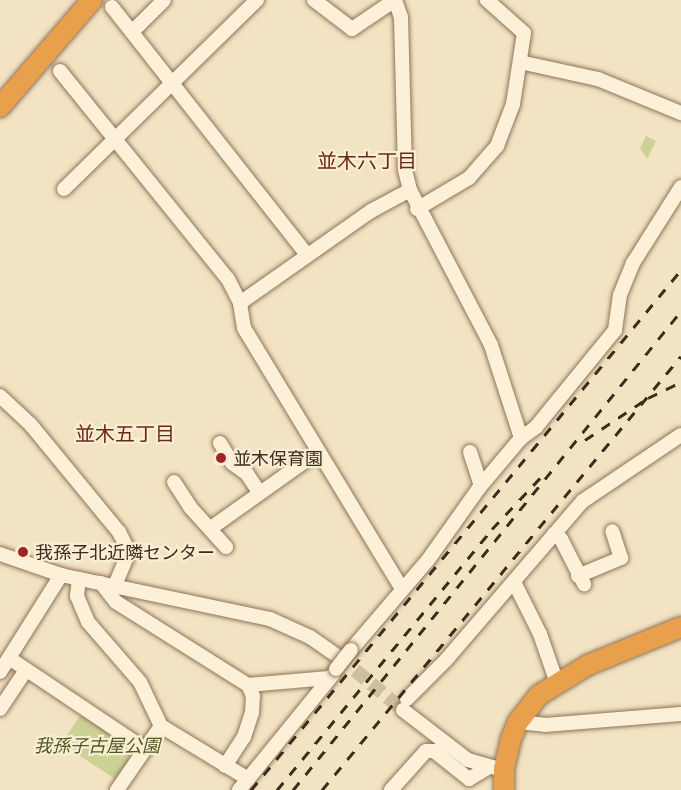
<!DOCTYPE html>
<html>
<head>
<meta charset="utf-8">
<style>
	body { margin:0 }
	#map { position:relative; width:681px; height:790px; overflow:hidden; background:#f2e3c3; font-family:Literata,"Noto Sans JP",serif }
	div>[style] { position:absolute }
	.green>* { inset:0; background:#ccd296 }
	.minor-tunnel>* { height:14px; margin-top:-7px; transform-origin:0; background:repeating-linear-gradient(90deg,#cebea2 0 14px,transparent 0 21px) }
	.roads { filter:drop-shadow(0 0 2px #8f7458) drop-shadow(0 0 2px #8f7458) }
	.minor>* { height:14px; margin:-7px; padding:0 7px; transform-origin:7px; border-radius:7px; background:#fcf0d8 }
	.highway>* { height:20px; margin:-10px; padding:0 10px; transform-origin:10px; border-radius:10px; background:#e8a04d }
	.rail>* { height:3px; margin-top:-1.5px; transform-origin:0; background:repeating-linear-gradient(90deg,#3d2c1d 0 10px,transparent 0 20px) }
	.bridges { filter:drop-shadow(0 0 2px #8f7458) drop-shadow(0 0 2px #8f7458) }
	.minor-bridge>* { height:14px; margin:-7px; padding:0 7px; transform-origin:7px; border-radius:7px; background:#fcf0d8 }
	.dots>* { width:16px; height:16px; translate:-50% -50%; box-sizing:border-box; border:3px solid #f9edd4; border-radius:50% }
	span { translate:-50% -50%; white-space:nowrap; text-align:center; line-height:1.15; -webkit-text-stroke:4.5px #f9edd4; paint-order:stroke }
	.poi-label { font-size:18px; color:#3d2c1d }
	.left { translate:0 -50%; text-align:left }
	.park-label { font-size:18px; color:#4e5c22; font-style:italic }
	.neighbourhood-label { font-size:20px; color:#6e2819 }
</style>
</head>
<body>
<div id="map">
	<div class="green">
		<i style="clip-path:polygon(646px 136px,656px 141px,647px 159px,640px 148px)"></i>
		<i style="clip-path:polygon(87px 715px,136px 748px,136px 755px,120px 779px,115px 779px,64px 745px,63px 741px,80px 716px)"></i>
	</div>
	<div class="minor-tunnel">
		<i style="left:339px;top:657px;width:83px;rotate:39.6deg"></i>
	</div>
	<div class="roads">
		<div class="minor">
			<i style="left:314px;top:0;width:48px;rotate:37.3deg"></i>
			<i style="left:352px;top:29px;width:52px;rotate:-34deg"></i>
			<i style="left:395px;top:0;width:18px;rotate:71deg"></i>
			<i style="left:401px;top:17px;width:153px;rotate:88.5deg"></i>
			<i style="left:405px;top:170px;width:21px;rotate:76deg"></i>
			<i style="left:410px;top:190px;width:175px;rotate:62.4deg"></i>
			<i style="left:491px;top:345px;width:98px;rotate:72.1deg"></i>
			<i style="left:112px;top:7px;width:315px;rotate:51.8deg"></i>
			<i style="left:132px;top:32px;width:45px;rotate:-45deg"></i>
			<i style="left:520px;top:62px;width:80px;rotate:12.3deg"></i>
			<i style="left:598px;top:79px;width:90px;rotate:22.3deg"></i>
			<i style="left:60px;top:71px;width:267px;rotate:51.1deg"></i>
			<i style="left:228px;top:279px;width:27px;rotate:63deg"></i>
			<i style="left:240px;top:303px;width:25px;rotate:81deg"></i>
			<i style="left:244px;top:328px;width:305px;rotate:58.8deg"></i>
			<i style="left:64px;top:189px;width:270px;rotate:-44.4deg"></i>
			<i style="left:417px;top:209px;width:61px;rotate:-30.8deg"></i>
			<i style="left:469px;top:178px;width:43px;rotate:-48.8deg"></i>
			<i style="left:497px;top:146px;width:45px;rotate:-69.1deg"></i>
			<i style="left:513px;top:104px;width:72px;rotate:-81.2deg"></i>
			<i style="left:524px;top:33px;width:50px;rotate:-138.3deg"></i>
			<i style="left:240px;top:303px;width:160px;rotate:-35.1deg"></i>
			<i style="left:371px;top:211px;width:44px;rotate:-28.3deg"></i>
			<i style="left:0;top:396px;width:42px;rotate:43.1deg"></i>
			<i style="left:31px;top:425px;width:139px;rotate:50.6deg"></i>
			<i style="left:119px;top:532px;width:22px;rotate:63deg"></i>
			<i style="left:129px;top:552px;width:36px;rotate:113deg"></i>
			<i style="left:220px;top:443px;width:23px;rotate:59deg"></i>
			<i style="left:232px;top:463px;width:19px;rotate:36deg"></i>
			<i style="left:247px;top:474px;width:22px;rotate:56deg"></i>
			<i style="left:470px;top:452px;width:35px;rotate:72deg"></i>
			<i style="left:174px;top:482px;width:30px;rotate:57deg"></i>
			<i style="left:190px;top:507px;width:54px;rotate:48deg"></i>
			<i style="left:211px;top:528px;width:131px;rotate:-35.4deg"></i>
			<i style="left:554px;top:534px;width:9px;rotate:36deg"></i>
			<i style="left:561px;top:539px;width:51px;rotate:62.9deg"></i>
			<i style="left:0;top:554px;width:65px;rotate:19deg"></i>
			<i style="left:61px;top:575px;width:214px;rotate:11.9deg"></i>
			<i style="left:270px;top:619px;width:44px;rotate:24.2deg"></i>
			<i style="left:310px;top:637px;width:35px;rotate:35deg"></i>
			<i style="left:578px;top:576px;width:47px;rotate:-22.7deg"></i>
			<i style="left:621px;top:558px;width:28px;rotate:-108deg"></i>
			<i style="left:79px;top:579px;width:17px;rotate:97deg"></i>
			<i style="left:77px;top:596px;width:28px;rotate:67deg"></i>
			<i style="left:88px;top:622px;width:79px;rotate:49.1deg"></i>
			<i style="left:140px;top:682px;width:49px;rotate:64.5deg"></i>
			<i style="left:161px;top:726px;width:102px;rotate:31.3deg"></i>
			<i style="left:514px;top:582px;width:58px;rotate:63.4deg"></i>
			<i style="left:540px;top:634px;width:52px;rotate:70.9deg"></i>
			<i style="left:101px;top:583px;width:24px;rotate:52deg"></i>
			<i style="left:116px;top:602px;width:156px;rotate:32.2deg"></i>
			<i style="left:248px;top:685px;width:81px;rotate:-4.9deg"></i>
			<i style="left:351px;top:650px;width:118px;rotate:-49.5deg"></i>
			<i style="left:428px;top:560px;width:88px;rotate:-54.7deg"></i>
			<i style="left:479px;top:488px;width:65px;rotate:-50deg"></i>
			<i style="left:521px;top:438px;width:19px;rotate:-36deg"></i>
			<i style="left:536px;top:427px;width:125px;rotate:-50.8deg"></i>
			<i style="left:615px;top:330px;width:35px;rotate:-82deg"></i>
			<i style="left:620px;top:295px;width:35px;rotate:-68deg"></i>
			<i style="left:633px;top:263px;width:90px;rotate:-57.7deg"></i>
			<i style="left:9px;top:658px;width:164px;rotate:33.8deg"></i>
			<i style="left:0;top:672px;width:115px;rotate:-57.8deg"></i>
			<i style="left:407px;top:699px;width:55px;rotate:-45deg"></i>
			<i style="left:446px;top:660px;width:210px;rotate:-49.3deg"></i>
			<i style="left:583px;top:501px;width:118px;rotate:-34deg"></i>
			<i style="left:0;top:709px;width:47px;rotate:-56.3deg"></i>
			<i style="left:403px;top:710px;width:82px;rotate:37.6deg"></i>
			<i style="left:468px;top:760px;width:29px;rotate:16deg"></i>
			<i style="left:518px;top:722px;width:27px;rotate:6deg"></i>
			<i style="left:545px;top:725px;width:136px;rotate:-4.6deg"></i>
			<i style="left:225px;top:766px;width:35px;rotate:-57deg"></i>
			<i style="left:244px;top:737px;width:25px;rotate:-72deg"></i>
			<i style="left:252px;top:713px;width:17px;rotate:-87deg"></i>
			<i style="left:253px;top:696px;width:12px;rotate:-114deg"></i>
			<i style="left:117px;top:790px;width:78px;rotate:-55.5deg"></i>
			<i style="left:239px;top:790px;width:151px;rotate:-50.9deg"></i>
			<i style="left:391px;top:790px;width:52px;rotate:-48.1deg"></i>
			<i style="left:426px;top:751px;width:8px"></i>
			<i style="left:434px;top:751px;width:45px;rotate:38.7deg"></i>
			<i style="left:469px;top:779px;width:23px;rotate:-31deg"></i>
		</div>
		<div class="highway">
			<i style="left:0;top:107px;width:141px;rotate:-49.3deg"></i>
			<i style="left:504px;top:790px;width:21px;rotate:-90deg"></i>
			<i style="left:504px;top:769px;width:31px;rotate:-77deg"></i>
			<i style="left:511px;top:739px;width:18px;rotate:-68deg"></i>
			<i style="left:518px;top:722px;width:34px;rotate:-52deg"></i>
			<i style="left:539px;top:695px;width:57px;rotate:-31.5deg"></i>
			<i style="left:588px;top:665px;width:100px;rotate:-22.2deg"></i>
		</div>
	</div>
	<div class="rail">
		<i style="left:585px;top:440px;width:76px;rotate:-33.7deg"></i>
		<i style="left:648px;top:398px;width:37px;rotate:-26deg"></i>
		<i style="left:251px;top:790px;width:675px;rotate:-50.41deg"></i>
		<i style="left:277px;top:790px;width:338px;rotate:-50.5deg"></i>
		<i style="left:492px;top:529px;width:73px;rotate:-46.7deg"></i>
		<i style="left:293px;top:790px;width:616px;rotate:-50.99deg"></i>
		<i style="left:322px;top:790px;width:563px;rotate:-50.4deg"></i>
	</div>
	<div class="bridges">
		<div class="minor-bridge">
			<i style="left:336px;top:669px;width:24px;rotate:-52deg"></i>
		</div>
	</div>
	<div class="dots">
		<i style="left:221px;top:458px;background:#a32226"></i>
		<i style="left:23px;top:552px;background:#a32226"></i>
	</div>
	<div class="poi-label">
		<span class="left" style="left:233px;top:458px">並木保育園</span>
		<span class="left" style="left:35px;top:552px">我孫子北近隣センター</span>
	</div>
	<div class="park-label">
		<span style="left:97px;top:745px">我孫子古屋公園</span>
	</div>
	<div class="neighbourhood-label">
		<span style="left:367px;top:159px">並木六丁目</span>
		<span style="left:125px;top:432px">並木五丁目</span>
	</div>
</div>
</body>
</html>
